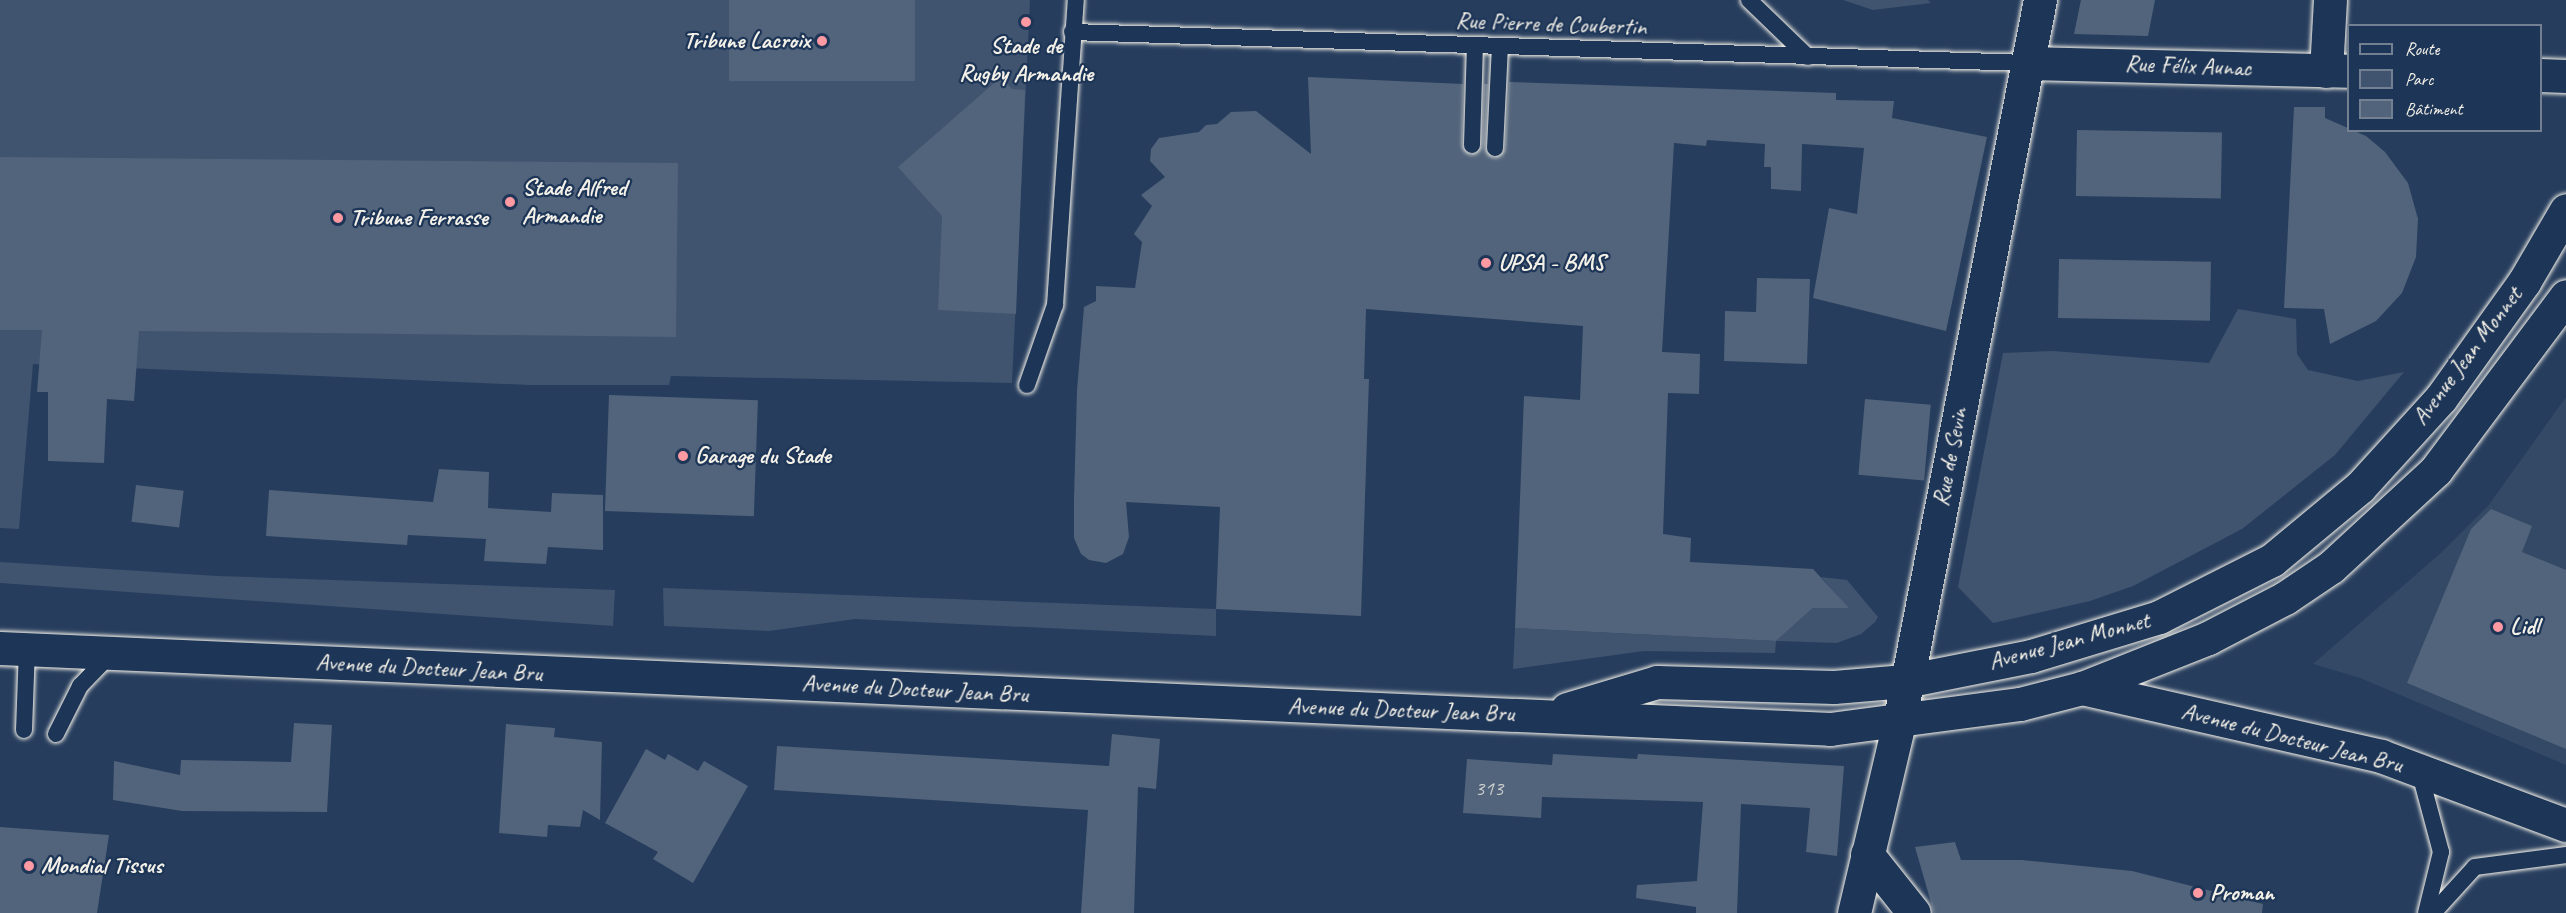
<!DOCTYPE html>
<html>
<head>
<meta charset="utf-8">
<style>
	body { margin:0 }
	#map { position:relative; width:2566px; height:913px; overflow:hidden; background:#263d5d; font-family:Caveat,sans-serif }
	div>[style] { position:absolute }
	.built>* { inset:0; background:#334966 }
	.green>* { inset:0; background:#40546f }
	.building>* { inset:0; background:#52647b; transform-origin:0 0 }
	.roads { filter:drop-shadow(0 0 2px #f4f1e8) drop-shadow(0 0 2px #f4f1e8) }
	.service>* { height:16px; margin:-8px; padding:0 8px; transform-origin:8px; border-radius:8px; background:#1d3557 }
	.minor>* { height:33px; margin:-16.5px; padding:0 16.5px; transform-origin:16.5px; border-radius:16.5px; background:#1d3557 }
	.tertiary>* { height:33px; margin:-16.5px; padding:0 16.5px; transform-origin:16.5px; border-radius:16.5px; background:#1d3557 }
	.primary>* { height:33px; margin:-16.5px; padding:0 16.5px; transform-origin:16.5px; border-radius:16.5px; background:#1d3557 }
	.dots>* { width:16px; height:16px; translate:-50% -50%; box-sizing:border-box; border:3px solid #1d3557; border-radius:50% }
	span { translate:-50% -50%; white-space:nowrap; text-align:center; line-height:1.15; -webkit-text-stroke:4.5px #1d3557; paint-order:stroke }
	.number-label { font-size:21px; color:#cccecd }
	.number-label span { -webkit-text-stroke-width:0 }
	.street-label { font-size:24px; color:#f4f1e8 }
	.poi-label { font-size:24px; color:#f4f1e8; font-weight:700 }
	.right { translate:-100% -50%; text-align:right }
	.left { translate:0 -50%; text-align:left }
	.legend { position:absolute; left:2347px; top:24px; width:195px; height:108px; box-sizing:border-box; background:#1d3557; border:2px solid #738091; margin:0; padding:8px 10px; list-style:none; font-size:18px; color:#f4f1e8 }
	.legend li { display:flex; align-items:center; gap:12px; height:30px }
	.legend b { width:30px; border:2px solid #738091 }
</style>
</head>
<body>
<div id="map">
	<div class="built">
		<i style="clip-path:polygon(2566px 397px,2566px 765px,2360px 678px,2313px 664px,2442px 552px,2488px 506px)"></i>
	</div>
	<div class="green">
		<i style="clip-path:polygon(0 0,1030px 0,1012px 383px,671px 376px,669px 385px,530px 385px,33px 364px,19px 529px,0 528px)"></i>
		<i style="clip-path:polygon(1843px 0,1928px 0,1931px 3px,1873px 10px)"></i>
		<i style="clip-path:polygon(2238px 309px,2296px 319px,2297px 354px,2308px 370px,2358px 381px,2404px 372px,2335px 455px,2242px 529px,2133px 586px,2090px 601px,1993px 623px,1958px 587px,2003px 353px,2053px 351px,2209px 363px)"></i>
		<i style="clip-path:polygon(0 562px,217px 576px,615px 590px,613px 626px,0 583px)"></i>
		<i style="clip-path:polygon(1821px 577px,1847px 580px,1878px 617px,1875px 622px,1861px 634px,1837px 643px,1776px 641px,1775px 653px,1644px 651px,1513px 669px,1515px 628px,1776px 641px,1813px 608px,1848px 608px)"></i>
		<i style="clip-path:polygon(663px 588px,1216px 609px,1216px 636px,855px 619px,769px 631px,664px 626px)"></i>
	</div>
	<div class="building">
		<i style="left:729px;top:0;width:186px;height:81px"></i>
		<i style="clip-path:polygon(2081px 0,2155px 0,2148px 36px,2074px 34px)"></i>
		<i style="clip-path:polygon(1001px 77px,1012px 89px,1025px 90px,1016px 314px,938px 310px,942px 216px,898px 167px)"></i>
		<i style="clip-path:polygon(1308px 77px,1463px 84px,1462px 145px,1471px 155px,1482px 146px,1484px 84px,1488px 84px,1485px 148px,1494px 158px,1505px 149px,1509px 82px,1836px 93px,1836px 100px,1894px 101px,1892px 118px,1987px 137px,1946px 331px,1813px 298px,1829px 208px,1857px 214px,1864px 148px,1802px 144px,1801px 191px,1771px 189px,1771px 167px,1764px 167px,1765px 144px,1707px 140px,1706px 146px,1674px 143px,1662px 352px,1700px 354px,1699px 394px,1668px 393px,1663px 534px,1691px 538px,1690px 562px,1813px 569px,1849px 608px,1813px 608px,1776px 641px,1515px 628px,1524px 396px,1580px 400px,1583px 326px,1366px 309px,1364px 379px,1369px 379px,1361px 616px,1216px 609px,1220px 507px,1126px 502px,1129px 537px,1123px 554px,1106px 563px,1089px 560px,1081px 554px,1074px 538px,1074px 499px,1077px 390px,1084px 307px,1096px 301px,1096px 286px,1135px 288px,1142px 242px,1134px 234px,1152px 206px,1141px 195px,1165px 177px,1150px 161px,1151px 149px,1159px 138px,1199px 132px,1206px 125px,1217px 124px,1231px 112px,1256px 111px,1311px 154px)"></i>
		<i style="clip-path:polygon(2294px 107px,2325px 107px,2325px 118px,2366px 136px,2385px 152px,2408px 183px,2418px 219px,2416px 257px,2402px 293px,2376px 321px,2330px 344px,2324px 309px,2284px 308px)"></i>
		<i style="left:2077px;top:130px;width:145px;height:66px;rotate:1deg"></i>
		<i style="clip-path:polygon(0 157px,678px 163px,676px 337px,139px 331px,134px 401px,107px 399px,104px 463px,48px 461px,48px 392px,37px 392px,42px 330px,0 330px)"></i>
		<i style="left:2059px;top:259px;width:152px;height:59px;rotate:1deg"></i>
		<i style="clip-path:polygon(1757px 278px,1810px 279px,1807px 364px,1724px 361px,1725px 311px,1756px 312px)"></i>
		<i style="left:609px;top:395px;width:149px;height:116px;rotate:2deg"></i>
		<i style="left:1865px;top:399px;width:66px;height:76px;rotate:5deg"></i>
		<i style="clip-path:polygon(439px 469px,489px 472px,488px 508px,551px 512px,552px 493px,603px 495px,603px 550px,548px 547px,546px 564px,484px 561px,486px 539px,408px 535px,407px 545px,266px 536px,269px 490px,433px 502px)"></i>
		<i style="left:136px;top:485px;width:48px;height:37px;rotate:7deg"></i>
		<i style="clip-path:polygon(2491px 509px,2532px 526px,2522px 552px,2566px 570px,2566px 749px,2407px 683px,2471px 529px)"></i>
		<i style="clip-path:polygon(294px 723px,332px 725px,327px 812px,182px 811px,113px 800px,114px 761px,180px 775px,181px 760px,291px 762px)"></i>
		<i style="clip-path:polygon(506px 724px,555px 728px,554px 737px,602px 742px,600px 820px,583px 810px,580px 827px,548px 825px,547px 837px,499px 833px)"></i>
		<i style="clip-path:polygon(1112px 734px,1160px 739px,1156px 789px,1138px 787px,1134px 913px,1081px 913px,1088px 810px,774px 790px,777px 746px,1109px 766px)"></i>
		<i style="clip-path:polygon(646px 749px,665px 760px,668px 754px,698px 771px,704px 761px,748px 786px,693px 883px,653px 859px,658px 852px,605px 823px)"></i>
		<i style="clip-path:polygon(1553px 754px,1637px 759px,1638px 754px,1844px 766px,1837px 856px,1806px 852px,1810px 808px,1741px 804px,1737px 913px,1696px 913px,1696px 907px,1636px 898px,1637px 885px,1697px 881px,1703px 802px,1542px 797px,1541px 818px,1463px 813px,1467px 759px,1552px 765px)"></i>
		<i style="clip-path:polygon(0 827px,109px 835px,97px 913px,0 913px)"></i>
		<i style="clip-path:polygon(1955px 842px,1961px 860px,2022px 860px,2132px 871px,2263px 904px,2262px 913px,1934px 913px,1915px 847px)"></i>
	</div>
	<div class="roads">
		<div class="service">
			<i style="left:1749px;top:0;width:82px;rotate:44deg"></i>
			<i style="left:1072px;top:32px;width:956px;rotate:1.86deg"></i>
			<i style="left:1472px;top:145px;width:100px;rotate:-88.3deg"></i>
			<i style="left:1495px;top:148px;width:102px;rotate:-87.2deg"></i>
			<i style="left:1027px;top:385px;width:85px;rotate:-70.7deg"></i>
			<i style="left:1055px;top:305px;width:306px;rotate:-86.1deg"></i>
			<i style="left:24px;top:730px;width:81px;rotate:-87.9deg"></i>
			<i style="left:56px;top:734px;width:54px;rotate:-63.4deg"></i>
			<i style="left:80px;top:686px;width:45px;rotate:-45.9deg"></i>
			<i style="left:2419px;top:770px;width:85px;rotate:75deg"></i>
			<i style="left:2441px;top:852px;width:63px;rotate:103.8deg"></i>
			<i style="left:2433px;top:913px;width:62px;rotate:-47.6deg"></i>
			<i style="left:2475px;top:867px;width:92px;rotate:-7.5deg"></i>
		</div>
		<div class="minor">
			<i style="left:2027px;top:63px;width:321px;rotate:1.4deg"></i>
			<i style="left:2326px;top:71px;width:71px;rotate:-86.8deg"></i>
			<i style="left:2540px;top:75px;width:26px;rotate:2deg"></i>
			<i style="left:1867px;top:854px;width:75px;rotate:51.5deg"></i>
			<i style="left:1854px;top:913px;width:200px;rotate:-76.7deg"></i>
			<i style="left:1900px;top:718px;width:732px;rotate:-78.97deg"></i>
		</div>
		<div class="tertiary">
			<i style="left:2082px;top:688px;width:307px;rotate:12.8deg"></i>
			<i style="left:2381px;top:756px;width:197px;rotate:20.5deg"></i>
		</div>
		<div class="primary">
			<i style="left:0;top:648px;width:1832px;rotate:2.53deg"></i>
			<i style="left:1830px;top:729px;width:192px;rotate:-7.5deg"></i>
			<i style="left:2020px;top:704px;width:64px;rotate:-14.5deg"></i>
			<i style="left:2082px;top:688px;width:136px;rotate:-21.6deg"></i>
			<i style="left:2208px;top:638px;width:87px;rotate:-27.5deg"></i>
			<i style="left:2285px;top:598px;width:55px;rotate:-34deg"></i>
			<i style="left:2331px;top:567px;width:143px;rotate:-42.7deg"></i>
			<i style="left:2436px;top:470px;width:217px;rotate:-53.2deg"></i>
			<i style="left:1567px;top:709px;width:94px;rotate:-16.7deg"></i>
			<i style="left:1657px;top:682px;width:177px;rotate:1.6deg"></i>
			<i style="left:1834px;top:687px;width:71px;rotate:-4.8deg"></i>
			<i style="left:1905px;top:681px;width:128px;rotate:-11.2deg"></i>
			<i style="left:2031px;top:656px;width:134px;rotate:-16.9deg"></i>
			<i style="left:2159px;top:617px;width:127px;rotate:-26.8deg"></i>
			<i style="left:2272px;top:560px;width:114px;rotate:-39.7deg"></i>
			<i style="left:2360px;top:487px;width:120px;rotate:-47.7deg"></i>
			<i style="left:2441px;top:398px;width:143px;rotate:-54.4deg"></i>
			<i style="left:2524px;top:282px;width:83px;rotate:-59.7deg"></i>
		</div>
	</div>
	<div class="dots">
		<i style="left:1026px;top:22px;background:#ff9aa2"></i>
		<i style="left:822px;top:41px;background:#ff9aa2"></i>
		<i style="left:510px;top:202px;background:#ff9aa2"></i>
		<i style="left:338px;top:218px;background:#ff9aa2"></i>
		<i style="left:1486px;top:263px;background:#ff9aa2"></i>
		<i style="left:683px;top:456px;background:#ff9aa2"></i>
		<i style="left:2498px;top:627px;background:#ff9aa2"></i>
		<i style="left:29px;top:866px;background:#ff9aa2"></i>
		<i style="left:2198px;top:893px;background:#ff9aa2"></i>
	</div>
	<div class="number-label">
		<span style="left:1489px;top:788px">313</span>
	</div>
	<div class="street-label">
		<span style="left:1551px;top:24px;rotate:2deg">Rue Pierre de Coubertin</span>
		<span style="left:2188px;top:66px;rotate:2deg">Rue Félix Aunac</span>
		<span style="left:2467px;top:356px;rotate:-53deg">Avenue Jean Monnet</span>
		<span style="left:1950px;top:457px;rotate:-79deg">Rue de Sevin</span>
		<span style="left:2069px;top:641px;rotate:-15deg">Avenue Jean Monnet</span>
		<span style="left:429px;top:668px;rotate:3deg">Avenue du Docteur Jean Bru</span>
		<span style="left:915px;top:689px;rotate:3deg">Avenue du Docteur Jean Bru</span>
		<span style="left:1401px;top:710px;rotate:2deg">Avenue du Docteur Jean Bru</span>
		<span style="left:2292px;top:738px;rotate:14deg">Avenue du Docteur Jean Bru</span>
	</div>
	<div class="poi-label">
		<span class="right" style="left:810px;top:41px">Tribune Lacroix</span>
		<span style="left:1026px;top:60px">Stade de<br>Rugby Armandie</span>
		<span class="left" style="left:522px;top:202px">Stade Alfred<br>Armandie</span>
		<span class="left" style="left:350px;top:218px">Tribune Ferrasse</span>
		<span class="left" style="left:1498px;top:263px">UPSA - BMS</span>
		<span class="left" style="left:695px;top:456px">Garage du Stade</span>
		<span class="left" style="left:2510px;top:627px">Lidl</span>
		<span class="left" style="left:41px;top:866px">Mondial Tissus</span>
		<span class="left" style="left:2210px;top:893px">Proman</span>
	</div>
	<ul class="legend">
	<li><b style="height:8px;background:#1d3557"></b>Route</li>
	<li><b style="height:16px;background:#40546f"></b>Parc</li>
	<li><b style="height:16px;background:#52647b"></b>Bâtiment</li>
	</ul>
</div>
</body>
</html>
